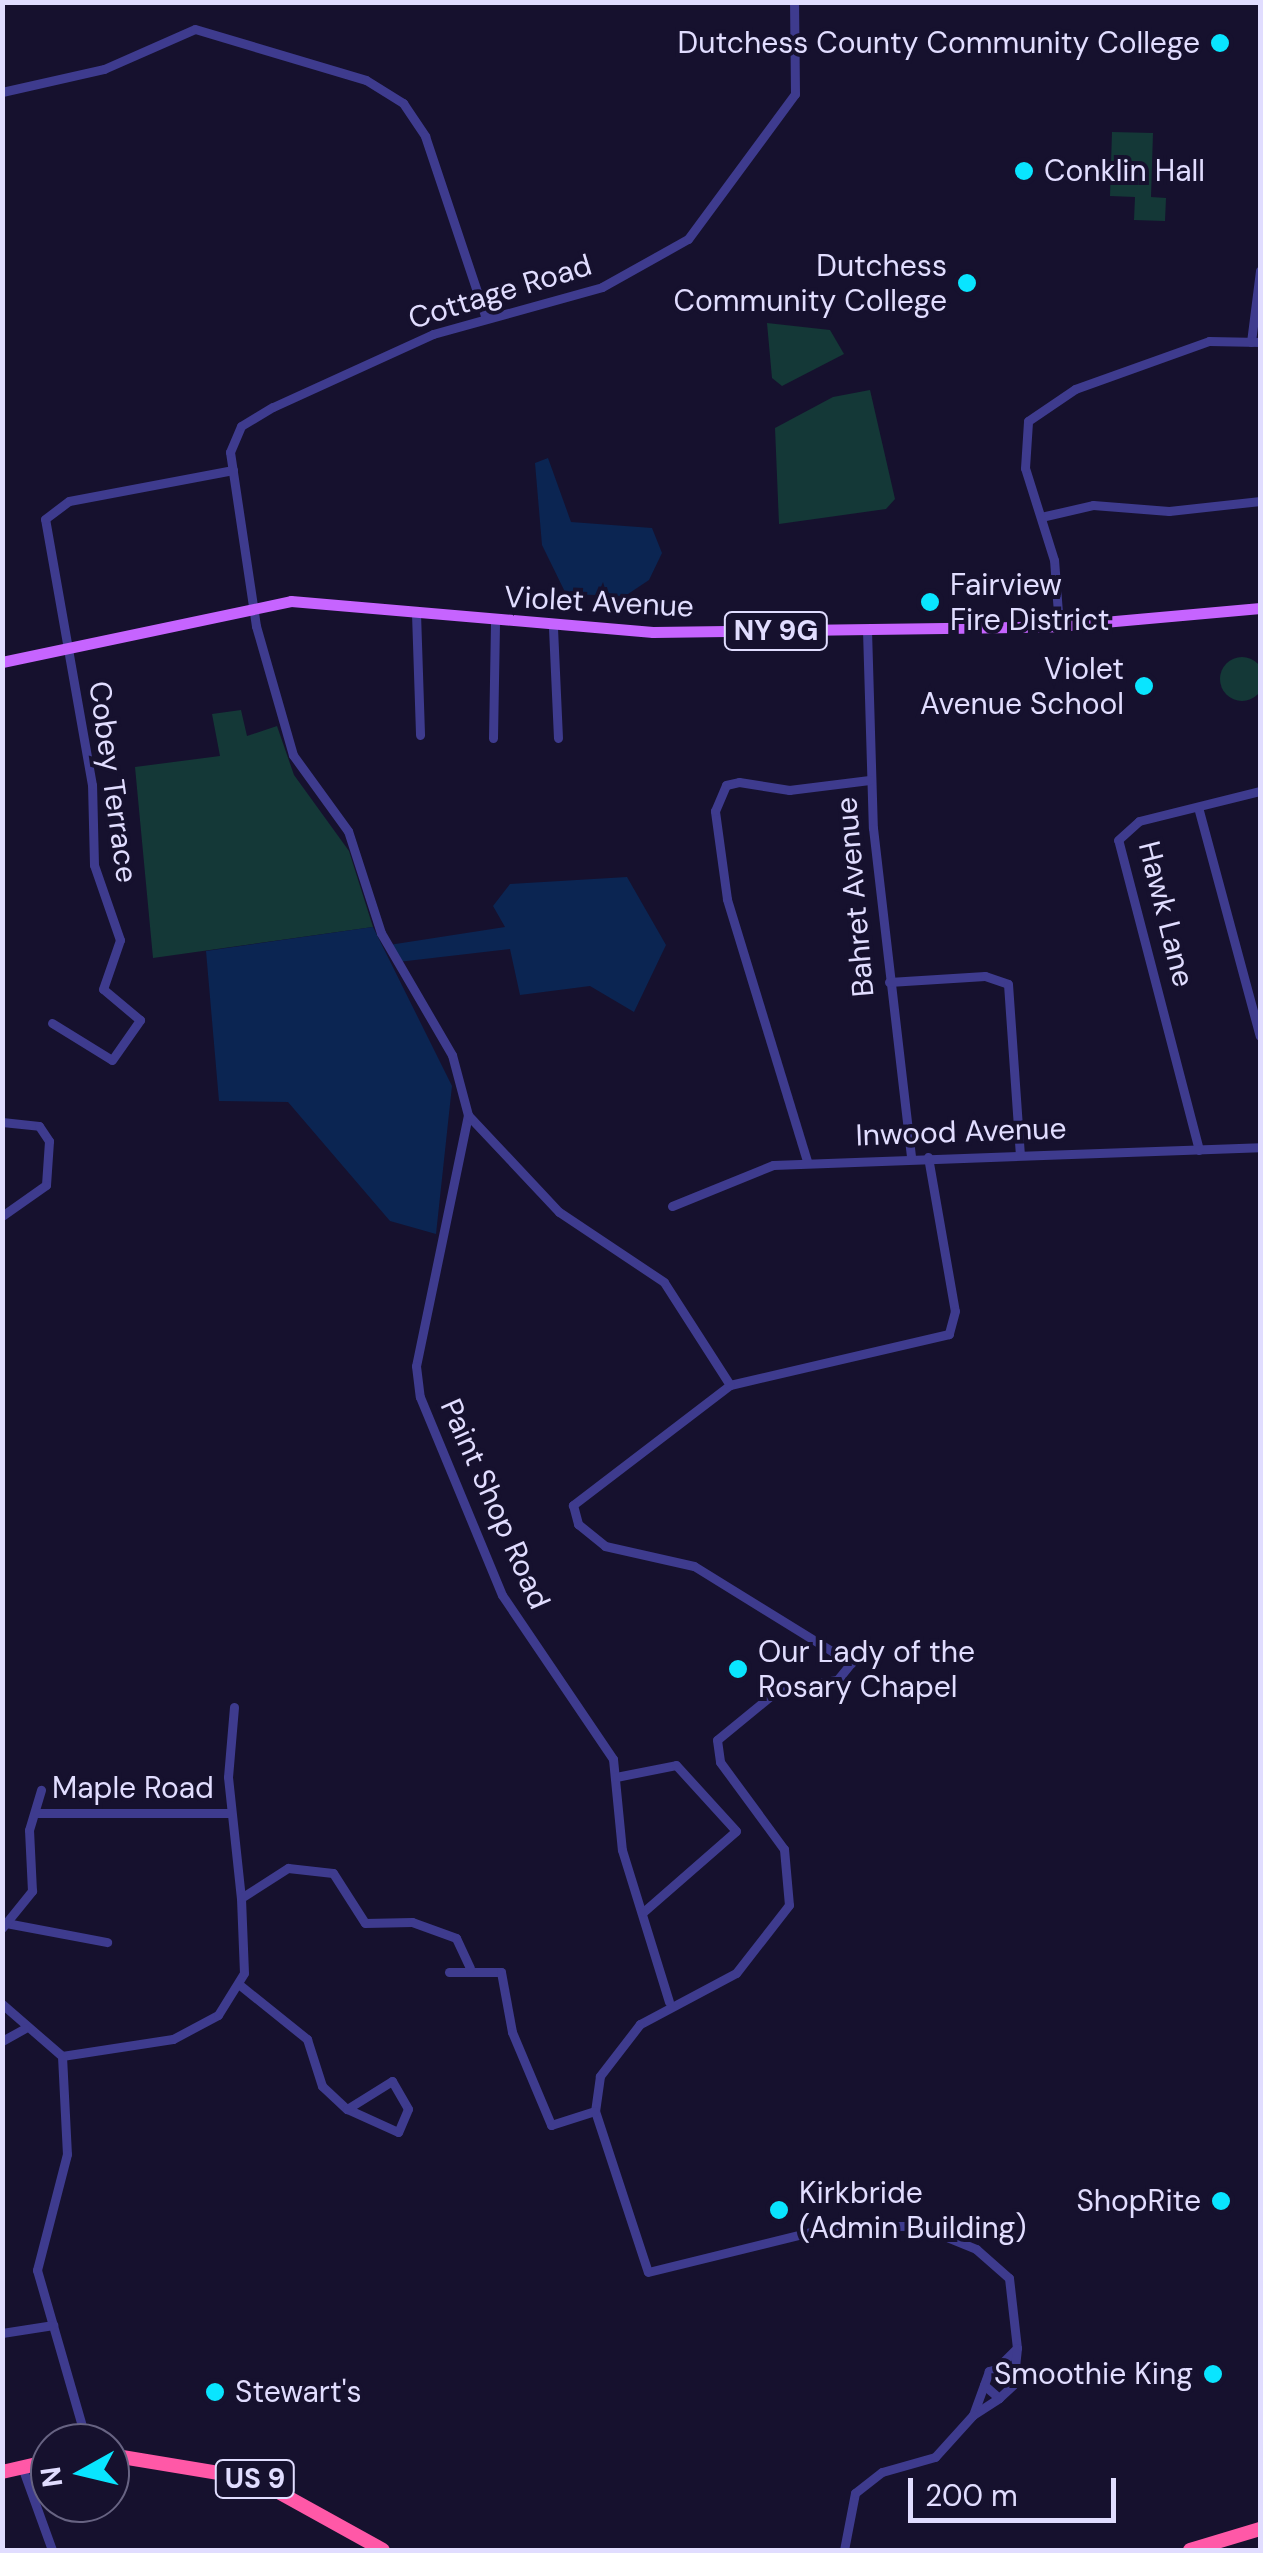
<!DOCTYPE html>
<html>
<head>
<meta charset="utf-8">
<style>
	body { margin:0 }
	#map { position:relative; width:1263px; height:2553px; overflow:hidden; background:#16112e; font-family:"DM Sans",sans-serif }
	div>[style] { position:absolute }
	.green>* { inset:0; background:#143837 }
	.round { border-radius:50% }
	.water>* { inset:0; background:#0b2552 }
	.minor>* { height:9px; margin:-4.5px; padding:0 4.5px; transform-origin:4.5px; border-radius:4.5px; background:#3e3b8e }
	.major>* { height:11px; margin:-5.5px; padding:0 5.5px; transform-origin:5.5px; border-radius:5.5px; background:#c664ff }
	.highway>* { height:14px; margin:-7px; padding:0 7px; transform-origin:7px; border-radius:7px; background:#ff58a7 }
	.dots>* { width:28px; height:28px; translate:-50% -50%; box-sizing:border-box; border:5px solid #16112e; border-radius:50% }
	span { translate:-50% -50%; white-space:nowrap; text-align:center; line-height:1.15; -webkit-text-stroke:8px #16112e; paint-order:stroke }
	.shield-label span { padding:2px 8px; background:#16112e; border:2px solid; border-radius:8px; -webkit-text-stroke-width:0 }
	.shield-label { font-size:28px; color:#e1ddff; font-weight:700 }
	.poi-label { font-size:30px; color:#e1ddff }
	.right { translate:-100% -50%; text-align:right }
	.left { translate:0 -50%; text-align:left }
	.street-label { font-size:30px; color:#e1ddff }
	.frame { position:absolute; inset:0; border:5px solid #e1ddff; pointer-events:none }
	.north { position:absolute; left:30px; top:2423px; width:100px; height:100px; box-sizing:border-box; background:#16112e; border:2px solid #676382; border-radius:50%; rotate:262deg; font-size:28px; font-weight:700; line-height:40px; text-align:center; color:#e1ddff }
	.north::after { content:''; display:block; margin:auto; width:35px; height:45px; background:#09e5ff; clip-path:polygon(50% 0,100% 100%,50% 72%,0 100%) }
	.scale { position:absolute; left:908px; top:2478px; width:208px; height:45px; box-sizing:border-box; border:5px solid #e1ddff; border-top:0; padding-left:12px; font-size:30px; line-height:35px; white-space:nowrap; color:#e1ddff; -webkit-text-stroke:8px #16112e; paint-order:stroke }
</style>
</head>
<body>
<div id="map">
	<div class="green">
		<i style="clip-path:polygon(1112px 132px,1153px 133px,1151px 197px,1166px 198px,1165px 221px,1134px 220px,1135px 197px,1110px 196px)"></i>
		<i style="clip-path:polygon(767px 323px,830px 330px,844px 354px,782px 386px,772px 378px)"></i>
		<i style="clip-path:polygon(870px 390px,895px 499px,886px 509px,779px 524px,775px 428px,833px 397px)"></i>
		<i class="round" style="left:1220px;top:657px;width:44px;height:44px"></i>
		<i style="clip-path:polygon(241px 710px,247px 736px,277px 726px,294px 775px,349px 851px,373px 927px,153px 958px,135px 767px,220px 756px,212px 714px)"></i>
	</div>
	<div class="water">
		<i style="clip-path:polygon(548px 458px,571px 522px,652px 528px,662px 553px,649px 580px,625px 596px,566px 594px,542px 545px,535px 463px)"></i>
		<i style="clip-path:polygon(627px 877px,666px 945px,634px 1012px,590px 986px,520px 995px,510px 949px,398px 962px,389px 945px,505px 927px,493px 906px,510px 884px)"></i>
		<i style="clip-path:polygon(373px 927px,452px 1086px,436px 1234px,390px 1221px,288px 1102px,219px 1101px,206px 951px)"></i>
	</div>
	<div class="minor">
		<i style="left:2px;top:92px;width:105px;rotate:-12.7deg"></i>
		<i style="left:104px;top:69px;width:99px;rotate:-23.7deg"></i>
		<i style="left:195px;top:29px;width:178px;rotate:16.6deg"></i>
		<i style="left:366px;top:80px;width:44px;rotate:31.9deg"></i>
		<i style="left:403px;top:103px;width:40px;rotate:56deg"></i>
		<i style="left:425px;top:136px;width:189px;rotate:71.5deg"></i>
		<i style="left:1251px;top:342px;width:72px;rotate:-82.8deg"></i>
		<i style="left:1041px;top:517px;width:53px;rotate:-13deg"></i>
		<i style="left:1093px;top:505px;width:76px;rotate:4.5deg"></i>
		<i style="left:1169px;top:511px;width:92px;rotate:-6.3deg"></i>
		<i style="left:416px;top:613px;width:122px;rotate:88.1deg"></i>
		<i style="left:1059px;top:626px;width:66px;rotate:-94.3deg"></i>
		<i style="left:1054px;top:560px;width:96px;rotate:-107.5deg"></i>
		<i style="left:1025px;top:468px;width:47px;rotate:-86.3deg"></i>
		<i style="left:1028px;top:421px;width:57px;rotate:-34.2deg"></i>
		<i style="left:1075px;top:389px;width:142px;rotate:-19.7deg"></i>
		<i style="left:1209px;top:341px;width:51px;rotate:1.1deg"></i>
		<i style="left:553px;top:628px;width:110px;rotate:87.4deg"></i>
		<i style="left:867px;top:630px;width:198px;rotate:88.3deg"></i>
		<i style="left:873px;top:828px;width:332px;rotate:83.4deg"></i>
		<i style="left:493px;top:738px;width:116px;rotate:-89deg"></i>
		<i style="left:1198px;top:807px;width:237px;rotate:74.9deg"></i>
		<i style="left:889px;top:982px;width:96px;rotate:-3.6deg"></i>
		<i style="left:985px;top:976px;width:24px;rotate:19deg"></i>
		<i style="left:1008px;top:984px;width:171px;rotate:86deg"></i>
		<i style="left:52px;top:1023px;width:70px;rotate:31.7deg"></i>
		<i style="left:112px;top:1060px;width:49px;rotate:-55deg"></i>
		<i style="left:140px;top:1020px;width:48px;rotate:-140deg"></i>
		<i style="left:103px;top:989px;width:52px;rotate:-70.9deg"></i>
		<i style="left:120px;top:940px;width:79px;rotate:-109.1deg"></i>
		<i style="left:94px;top:865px;width:80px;rotate:-91.4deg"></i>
		<i style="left:92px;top:785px;width:270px;rotate:-100deg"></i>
		<i style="left:45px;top:519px;width:30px;rotate:-37deg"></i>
		<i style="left:69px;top:501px;width:167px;rotate:-10.7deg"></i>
		<i style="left:468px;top:1115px;width:256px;rotate:101.7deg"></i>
		<i style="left:416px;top:1366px;width:31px;rotate:83deg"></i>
		<i style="left:420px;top:1397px;width:214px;rotate:67.5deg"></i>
		<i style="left:502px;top:1595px;width:198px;rotate:55.9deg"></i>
		<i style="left:613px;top:1759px;width:91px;rotate:84.4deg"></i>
		<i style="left:622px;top:1850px;width:159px;rotate:72.8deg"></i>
		<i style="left:2px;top:1122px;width:37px;rotate:6deg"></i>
		<i style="left:39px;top:1126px;width:18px;rotate:56deg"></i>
		<i style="left:49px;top:1141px;width:44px;rotate:93.9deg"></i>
		<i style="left:46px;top:1185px;width:54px;rotate:144.8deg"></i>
		<i style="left:1199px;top:1150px;width:320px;rotate:-104.6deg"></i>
		<i style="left:1118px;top:840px;width:28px;rotate:-42deg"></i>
		<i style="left:1139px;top:821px;width:125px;rotate:-13.9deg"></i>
		<i style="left:928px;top:1157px;width:156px;rotate:80.1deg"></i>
		<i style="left:955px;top:1311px;width:24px;rotate:105deg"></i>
		<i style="left:949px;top:1334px;width:225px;rotate:166.9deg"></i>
		<i style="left:730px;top:1385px;width:198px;rotate:142.6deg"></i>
		<i style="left:573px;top:1505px;width:20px;rotate:75deg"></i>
		<i style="left:578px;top:1524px;width:35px;rotate:39deg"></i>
		<i style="left:605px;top:1546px;width:91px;rotate:12.7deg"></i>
		<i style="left:694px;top:1566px;width:185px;rotate:31.7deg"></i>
		<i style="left:851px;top:1663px;width:22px;rotate:129deg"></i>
		<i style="left:837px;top:1680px;width:59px;rotate:171.2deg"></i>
		<i style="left:779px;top:1689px;width:80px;rotate:140.6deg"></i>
		<i style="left:717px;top:1740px;width:22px;rotate:82deg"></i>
		<i style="left:720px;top:1762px;width:108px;rotate:53.7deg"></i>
		<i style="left:784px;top:1849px;width:56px;rotate:84.9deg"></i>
		<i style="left:789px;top:1905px;width:86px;rotate:127.9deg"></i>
		<i style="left:736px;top:1973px;width:109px;rotate:152deg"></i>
		<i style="left:640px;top:2024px;width:66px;rotate:127.6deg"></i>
		<i style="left:600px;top:2076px;width:35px;rotate:98deg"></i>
		<i style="left:595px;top:2111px;width:169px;rotate:71.8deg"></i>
		<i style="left:648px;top:2272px;width:193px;rotate:-13.8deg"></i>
		<i style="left:835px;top:2226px;width:85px"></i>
		<i style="left:920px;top:2226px;width:61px;rotate:22.3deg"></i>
		<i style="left:976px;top:2249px;width:44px;rotate:41.3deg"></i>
		<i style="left:1009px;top:2278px;width:70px;rotate:83.5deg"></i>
		<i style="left:807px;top:1161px;width:274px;rotate:-107deg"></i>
		<i style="left:727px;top:899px;width:89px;rotate:-97.8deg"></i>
		<i style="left:715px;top:811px;width:28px;rotate:-67deg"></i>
		<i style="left:726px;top:785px;width:13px;rotate:-13deg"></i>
		<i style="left:739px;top:782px;width:51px;rotate:9.1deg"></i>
		<i style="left:789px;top:790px;width:81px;rotate:-7.1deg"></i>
		<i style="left:672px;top:1206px;width:109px;rotate:-22.1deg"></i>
		<i style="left:773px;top:1165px;width:487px;rotate:-2.1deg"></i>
		<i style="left:730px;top:1385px;width:122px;rotate:-122.7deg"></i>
		<i style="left:664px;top:1282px;width:126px;rotate:-146.3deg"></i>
		<i style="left:559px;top:1212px;width:133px;rotate:-133.2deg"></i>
		<i style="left:468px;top:1115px;width:62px;rotate:-104.9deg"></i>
		<i style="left:452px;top:1055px;width:141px;rotate:-120.2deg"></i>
		<i style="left:381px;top:933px;width:107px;rotate:-107.9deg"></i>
		<i style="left:348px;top:831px;width:94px;rotate:-125.9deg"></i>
		<i style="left:293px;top:755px;width:134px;rotate:-106deg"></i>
		<i style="left:256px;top:626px;width:176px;rotate:-98.5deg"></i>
		<i style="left:230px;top:452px;width:28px;rotate:-67deg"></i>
		<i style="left:241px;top:426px;width:37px;rotate:-31deg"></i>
		<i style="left:273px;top:407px;width:176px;rotate:-24.5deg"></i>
		<i style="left:433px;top:334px;width:175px;rotate:-15.5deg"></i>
		<i style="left:602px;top:287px;width:98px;rotate:-29.2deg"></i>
		<i style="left:688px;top:239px;width:180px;rotate:-53.6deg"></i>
		<i style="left:795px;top:94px;width:92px;rotate:-90.6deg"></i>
		<i style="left:234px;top:1707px;width:70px;rotate:94.9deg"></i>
		<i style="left:228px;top:1777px;width:122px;rotate:83.9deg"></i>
		<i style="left:616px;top:1777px;width:61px;rotate:-11.3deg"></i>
		<i style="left:676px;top:1765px;width:89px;rotate:47.7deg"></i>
		<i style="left:736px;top:1831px;width:123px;rotate:138.9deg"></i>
		<i style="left:37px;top:1813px;width:193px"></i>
		<i style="left:6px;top:1923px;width:103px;rotate:10.7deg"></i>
		<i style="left:2px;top:1928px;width:48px;rotate:-51deg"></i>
		<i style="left:32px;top:1891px;width:61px;rotate:-92.8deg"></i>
		<i style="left:29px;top:1830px;width:42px;rotate:-73.3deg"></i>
		<i style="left:449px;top:1972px;width:52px"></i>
		<i style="left:501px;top:1972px;width:61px;rotate:79.6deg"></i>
		<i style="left:512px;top:2032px;width:101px;rotate:67.2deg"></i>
		<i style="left:551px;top:2125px;width:46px;rotate:-17.7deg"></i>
		<i style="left:241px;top:1986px;width:85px;rotate:38.8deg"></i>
		<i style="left:307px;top:2039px;width:49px;rotate:72.3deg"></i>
		<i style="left:322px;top:2086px;width:34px;rotate:43deg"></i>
		<i style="left:2px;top:2004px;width:79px;rotate:40.9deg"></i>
		<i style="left:2px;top:2041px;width:26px;rotate:-29deg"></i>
		<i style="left:62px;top:2056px;width:112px;rotate:-8.7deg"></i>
		<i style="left:173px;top:2039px;width:51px;rotate:-28.1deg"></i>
		<i style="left:218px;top:2015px;width:49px;rotate:-58.2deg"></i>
		<i style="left:244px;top:1973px;width:75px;rotate:-92.3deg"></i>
		<i style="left:241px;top:1898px;width:56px;rotate:-32.6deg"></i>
		<i style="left:288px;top:1868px;width:45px;rotate:6.3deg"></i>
		<i style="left:333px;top:1873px;width:59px;rotate:57.4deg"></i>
		<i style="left:365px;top:1923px;width:47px;rotate:-1.2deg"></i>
		<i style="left:412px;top:1922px;width:47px;rotate:20deg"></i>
		<i style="left:456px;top:1938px;width:33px;rotate:65deg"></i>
		<i style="left:62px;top:2056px;width:98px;rotate:87.1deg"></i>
		<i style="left:67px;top:2154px;width:120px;rotate:104.5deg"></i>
		<i style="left:37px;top:2270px;width:180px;rotate:73.9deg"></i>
		<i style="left:392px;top:2081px;width:32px;rotate:60deg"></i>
		<i style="left:408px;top:2109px;width:25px;rotate:113deg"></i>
		<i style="left:398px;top:2132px;width:56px;rotate:-155.7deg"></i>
		<i style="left:347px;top:2109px;width:53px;rotate:-31.9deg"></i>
		<i style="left:2px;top:2333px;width:52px;rotate:-8.9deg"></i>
		<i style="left:998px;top:2367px;width:27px;rotate:-45deg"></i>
		<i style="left:1017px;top:2348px;width:27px;rotate:96deg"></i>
		<i style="left:984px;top:2385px;width:20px;rotate:41deg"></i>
		<i style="left:999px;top:2398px;width:22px;rotate:-43deg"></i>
		<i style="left:1015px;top:2383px;width:19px;rotate:-125deg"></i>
		<i style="left:1004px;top:2367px;width:16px;rotate:165deg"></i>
		<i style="left:989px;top:2371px;width:47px;rotate:110deg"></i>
		<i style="left:973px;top:2415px;width:31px;rotate:-33deg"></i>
		<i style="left:22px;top:2467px;width:88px;rotate:70.1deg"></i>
		<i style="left:844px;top:2550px;width:58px;rotate:-79.1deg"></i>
		<i style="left:855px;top:2493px;width:34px;rotate:-38deg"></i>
		<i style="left:882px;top:2472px;width:55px;rotate:-15.8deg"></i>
		<i style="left:935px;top:2457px;width:57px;rotate:-47.9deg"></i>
	</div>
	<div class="major">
		<i style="left:2px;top:662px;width:295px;rotate:-11.9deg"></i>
		<i style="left:291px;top:601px;width:363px;rotate:4.9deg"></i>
		<i style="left:653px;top:632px;width:406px;rotate:-0.8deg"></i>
		<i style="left:1059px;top:626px;width:202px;rotate:-5.1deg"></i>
	</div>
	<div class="highway">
		<i style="left:110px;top:2455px;width:147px;rotate:9.4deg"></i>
		<i style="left:255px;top:2479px;width:146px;rotate:29deg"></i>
		<i style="left:2px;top:2472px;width:49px;rotate:-12.9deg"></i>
		<i style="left:1190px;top:2550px;width:73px;rotate:-16.7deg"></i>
	</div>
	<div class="dots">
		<i style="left:1220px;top:43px;background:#09e5ff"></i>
		<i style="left:1024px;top:171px;background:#09e5ff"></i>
		<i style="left:967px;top:283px;background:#09e5ff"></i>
		<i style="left:930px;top:602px;background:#09e5ff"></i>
		<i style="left:1144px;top:686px;background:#09e5ff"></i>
		<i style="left:738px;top:1669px;background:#09e5ff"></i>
		<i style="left:1221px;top:2201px;background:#09e5ff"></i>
		<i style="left:779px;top:2210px;background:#09e5ff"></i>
		<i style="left:1213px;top:2374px;background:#09e5ff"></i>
		<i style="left:215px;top:2392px;background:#09e5ff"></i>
	</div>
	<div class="shield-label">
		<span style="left:776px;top:631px">NY 9G</span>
		<span style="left:255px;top:2479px">US 9</span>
	</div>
	<div class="poi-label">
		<span class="right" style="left:1200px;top:43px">Dutchess County Community College</span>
		<span class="left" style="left:1044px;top:171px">Conklin Hall</span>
		<span class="right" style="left:947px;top:283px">Dutchess<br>Community College</span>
		<span class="left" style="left:950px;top:602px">Fairview<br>Fire District</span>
		<span class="right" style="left:1124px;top:686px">Violet<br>Avenue School</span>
		<span class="left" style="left:758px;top:1669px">Our Lady of the<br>Rosary Chapel</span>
		<span class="left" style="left:799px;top:2210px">Kirkbride<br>(Admin Building)</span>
		<span class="right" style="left:1201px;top:2201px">ShopRite</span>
		<span class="right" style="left:1193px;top:2374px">Smoothie King</span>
		<span class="left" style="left:235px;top:2392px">Stewart's</span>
	</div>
	<div class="street-label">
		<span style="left:500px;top:292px;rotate:-17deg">Cottage Road</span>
		<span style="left:599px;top:602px;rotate:3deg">Violet Avenue</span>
		<span style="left:113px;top:782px;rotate:82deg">Cobey Terrace</span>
		<span style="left:855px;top:897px;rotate:-95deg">Bahret Avenue</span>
		<span style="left:1166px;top:914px;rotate:76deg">Hawk Lane</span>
		<span style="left:961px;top:1132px;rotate:-2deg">Inwood Avenue</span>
		<span style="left:495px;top:1504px;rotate:66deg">Paint Shop Road</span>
		<span style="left:133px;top:1788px">Maple Road</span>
	</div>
	<div class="frame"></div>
	<div class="north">N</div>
	<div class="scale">200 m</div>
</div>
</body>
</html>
